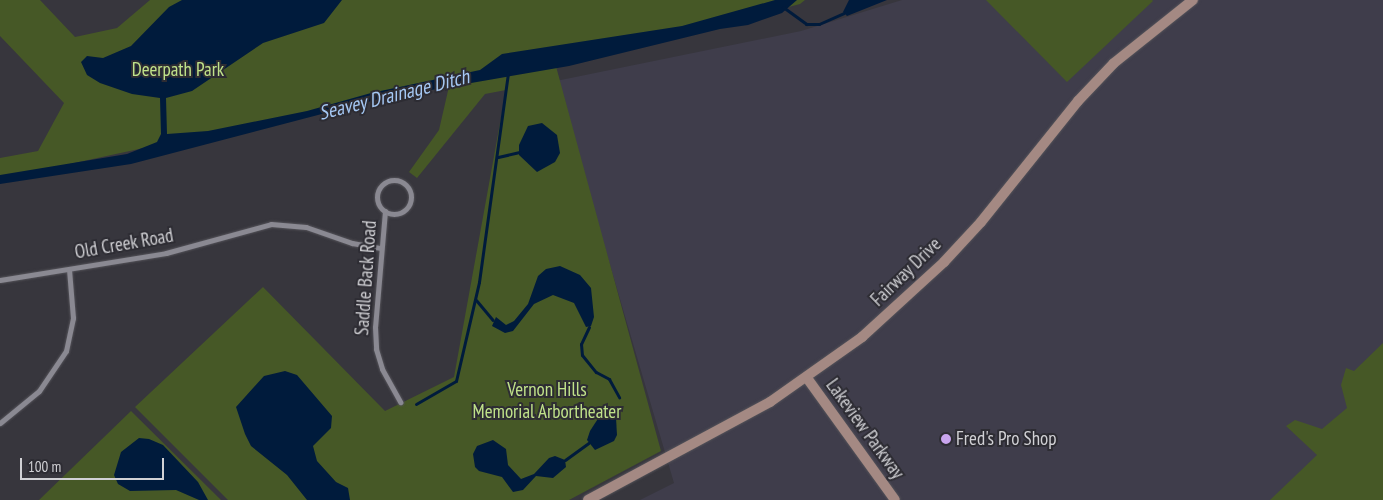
<!DOCTYPE html>
<html>
<head>
<meta charset="utf-8">
<style>
	body { margin:0 }
	#map { position:relative; width:1383px; height:500px; overflow:hidden; background:#37363d; font-family:"PT Sans Narrow",sans-serif }
	div>[style] { position:absolute }
	.built>* { inset:0; background:#3f3d4b }
	.green>* { inset:0; background:#465826 }
	.water>* { inset:0; background:#001b3c }
	.stream>* { height:3px; margin:-1.5px; padding:0 1.5px; transform-origin:1.5px; border-radius:1.5px; background:#001b3c }
	.roads { filter:drop-shadow(0 0 1px #545359) drop-shadow(0 0 1px #545359) }
	.street>* { height:5px; margin:-2.5px; padding:0 2.5px; transform-origin:2.5px; border-radius:2.5px; background:#8a8992 }
	.street>.ring { margin:-2.5px; padding:0; box-sizing:content-box; background:none; border:5px solid #8a8992; border-radius:50% }
	.secondary>* { height:10px; margin:-5px; padding:0 5px; transform-origin:5px; border-radius:5px; background:#a48983 }
	.dots>* { width:14px; height:14px; translate:-50% -50%; box-sizing:border-box; border:2px solid #2d2c33; border-radius:50% }
	span { translate:-50% -50%; white-space:nowrap; text-align:center; line-height:1.15; -webkit-text-stroke:4px #2d2c33; paint-order:stroke }
	.park-label { font-size:19px; color:#c0e28a }
	.street-label { font-size:19px; color:#d1d1d5 }
	.poi-label { font-size:19px; color:#d1d1d5 }
	.left { translate:0 -50%; text-align:left }
	.water-label { font-size:20px; color:#a5c8f4; font-style:italic }
	.scale { position:absolute; left:20px; top:458px; width:144px; height:22px; box-sizing:border-box; border:2px solid #d1d1d5; border-top:0; padding-left:6px; font-size:15px; line-height:18px; white-space:nowrap; color:#d1d1d5; -webkit-text-stroke:4px #2d2c33; paint-order:stroke }
</style>
</head>
<body>
<div id="map">
	<div class="built">
		<i style="clip-path:polygon(902px 0,1383px 0,1383px 500px,640px 500px,674px 483px,556px 81px,801px 31px)"></i>
	</div>
	<div class="green">
		<i style="clip-path:polygon(0 0,40px 0,75px 37px,117px 28px,150px 0,805px 0,800px 4px,667px 39px,554px 59px,661px 451px,569px 500px,228px 500px,135px 407px,263px 287px,385px 411px,454px 377px,506px 90px,485px 94px,417px 178px,409px 172px,439px 130px,450px 82px,0 179px,0 158px,38px 151px,64px 103px,0 36px)"></i>
		<i style="clip-path:polygon(986px 0,1152px 0,1153px 1px,1067px 82px)"></i>
		<i style="clip-path:polygon(1383px 343px,1383px 500px,1270px 500px,1317px 455px,1286px 426px,1295px 420px,1322px 429px,1347px 408px,1341px 385px,1346px 368px,1354px 371px)"></i>
		<i style="clip-path:polygon(131px 411px,221px 500px,39px 500px)"></i>
	</div>
	<div class="water">
		<i style="clip-path:polygon(182px 0,342px 0,324px 23px,263px 43px,192px 91px,166px 98px,167px 134px,208px 131px,307px 111px,371px 93px,480px 70px,502px 54px,682px 26px,775px 0,797px 0,782px 13px,748px 25px,720px 29px,569px 66px,379px 99px,131px 164px,0 184px,0 175px,127px 154px,157px 142px,161px 134px,160px 98px,132px 94px,100px 83px,87px 75px,81px 62px,87px 56px,103px 58px,131px 46px,169px 7px)"></i>
		<i style="clip-path:polygon(849px 0,887px 0,847px 16px,843px 12px)"></i>
		<i style="clip-path:polygon(542px 123px,557px 135px,560px 153px,555px 162px,537px 172px,519px 155px,519px 145px,528px 126px)"></i>
		<i style="clip-path:polygon(560px 266px,580px 275px,591px 288px,594px 317px,591px 326px,586px 327px,574px 303px,553px 295px,534px 304px,513px 331px,505px 333px,492px 326px,496px 317px,506px 325px,514px 321px,528px 304px,538px 276px,546px 269px)"></i>
		<i style="clip-path:polygon(285px 371px,297px 375px,332px 416px,331px 428px,313px 446px,317px 461px,336px 482px,348px 488px,350px 500px,307px 500px,287px 475px,251px 446px,245px 434px,236px 407px,264px 376px)"></i>
		<i style="clip-path:polygon(609px 413px,616px 418px,617px 435px,614px 441px,595px 450px,587px 440px,590px 431px,601px 414px)"></i>
		<i style="clip-path:polygon(139px 438px,149px 439px,163px 445px,198px 482px,208px 500px,199px 500px,176px 490px,130px 491px,118px 484px,114px 475px,121px 452px)"></i>
		<i style="clip-path:polygon(493px 440px,506px 449px,508px 465px,521px 479px,534px 474px,549px 458px,555px 456px,565px 460px,566px 467px,553px 478px,536px 476px,523px 490px,513px 492px,502px 477px,479px 471px,475px 467px,473px 454px,477px 446px)"></i>
	</div>
	<div class="stream">
		<i style="left:783px;top:7px;width:29px;rotate:36deg"></i>
		<i style="left:806px;top:24px;width:13px"></i>
		<i style="left:819px;top:24px;width:27px;rotate:-24deg"></i>
		<i style="left:498px;top:157px;width:22px;rotate:-13deg"></i>
		<i style="left:476px;top:300px;width:26px;rotate:50deg"></i>
		<i style="left:589px;top:327px;width:19px;rotate:115deg"></i>
		<i style="left:581px;top:344px;width:11px;rotate:85deg"></i>
		<i style="left:582px;top:355px;width:22px;rotate:51deg"></i>
		<i style="left:596px;top:372px;width:15px;rotate:28deg"></i>
		<i style="left:609px;top:379px;width:21px;rotate:61deg"></i>
		<i style="left:416px;top:404px;width:46px;rotate:-29.9deg"></i>
		<i style="left:456px;top:381px;width:102px;rotate:-76.9deg"></i>
		<i style="left:479px;top:282px;width:212px;rotate:-82.1deg"></i>
		<i style="left:565px;top:460px;width:29px;rotate:-36deg"></i>
	</div>
	<div class="roads">
		<div class="street">
			<i class="ring" style="left:377px;top:180px;width:29px;height:29px"></i>
			<i style="left:385px;top:211px;width:116px;rotate:94.9deg"></i>
			<i style="left:375px;top:327px;width:22px;rotate:87deg"></i>
			<i style="left:376px;top:349px;width:21px;rotate:73deg"></i>
			<i style="left:382px;top:369px;width:38px;rotate:61deg"></i>
			<i style="left:0;top:280px;width:168px;rotate:-9.2deg"></i>
			<i style="left:166px;top:253px;width:109px;rotate:-15.4deg"></i>
			<i style="left:271px;top:224px;width:35px;rotate:5deg"></i>
			<i style="left:306px;top:227px;width:49px;rotate:19.2deg"></i>
			<i style="left:352px;top:243px;width:28px;rotate:10deg"></i>
			<i style="left:0;top:423px;width:50px;rotate:-39.4deg"></i>
			<i style="left:39px;top:391px;width:48px;rotate:-56deg"></i>
			<i style="left:66px;top:351px;width:34px;rotate:-78deg"></i>
			<i style="left:73px;top:318px;width:49px;rotate:-94.7deg"></i>
		</div>
		<div class="secondary">
			<i style="left:807px;top:378px;width:150px;rotate:54.2deg"></i>
			<i style="left:588px;top:500px;width:207px;rotate:-28.3deg"></i>
			<i style="left:770px;top:402px;width:113px;rotate:-35.2deg"></i>
			<i style="left:862px;top:337px;width:111px;rotate:-42.4deg"></i>
			<i style="left:944px;top:262px;width:54px;rotate:-47.2deg"></i>
			<i style="left:981px;top:222px;width:155px;rotate:-51.3deg"></i>
			<i style="left:1078px;top:101px;width:52px;rotate:-46.5deg"></i>
			<i style="left:1114px;top:63px;width:101px;rotate:-38.6deg"></i>
		</div>
	</div>
	<div class="dots">
		<i style="left:946px;top:439px;background:#c9a5ee"></i>
	</div>
	<div class="park-label">
		<span style="left:178px;top:70px">Deerpath Park</span>
		<span style="left:547px;top:401px">Vernon Hills<br>Memorial Arbortheater</span>
	</div>
	<div class="street-label">
		<span style="left:124px;top:244px;rotate:-10deg">Old Creek Road</span>
		<span style="left:906px;top:272px;rotate:-44deg">Fairway Drive</span>
		<span style="left:366px;top:278px;rotate:-86deg">Saddle Back Road</span>
		<span style="left:865px;top:429px;rotate:54deg">Lakeview Parkway</span>
	</div>
	<div class="poi-label">
		<span class="left" style="left:956px;top:439px">Fred's Pro Shop</span>
	</div>
	<div class="water-label">
		<span style="left:394px;top:95px;rotate:-14deg">Seavey Drainage Ditch</span>
	</div>
	<div class="scale">100 m</div>
</div>
</body>
</html>
